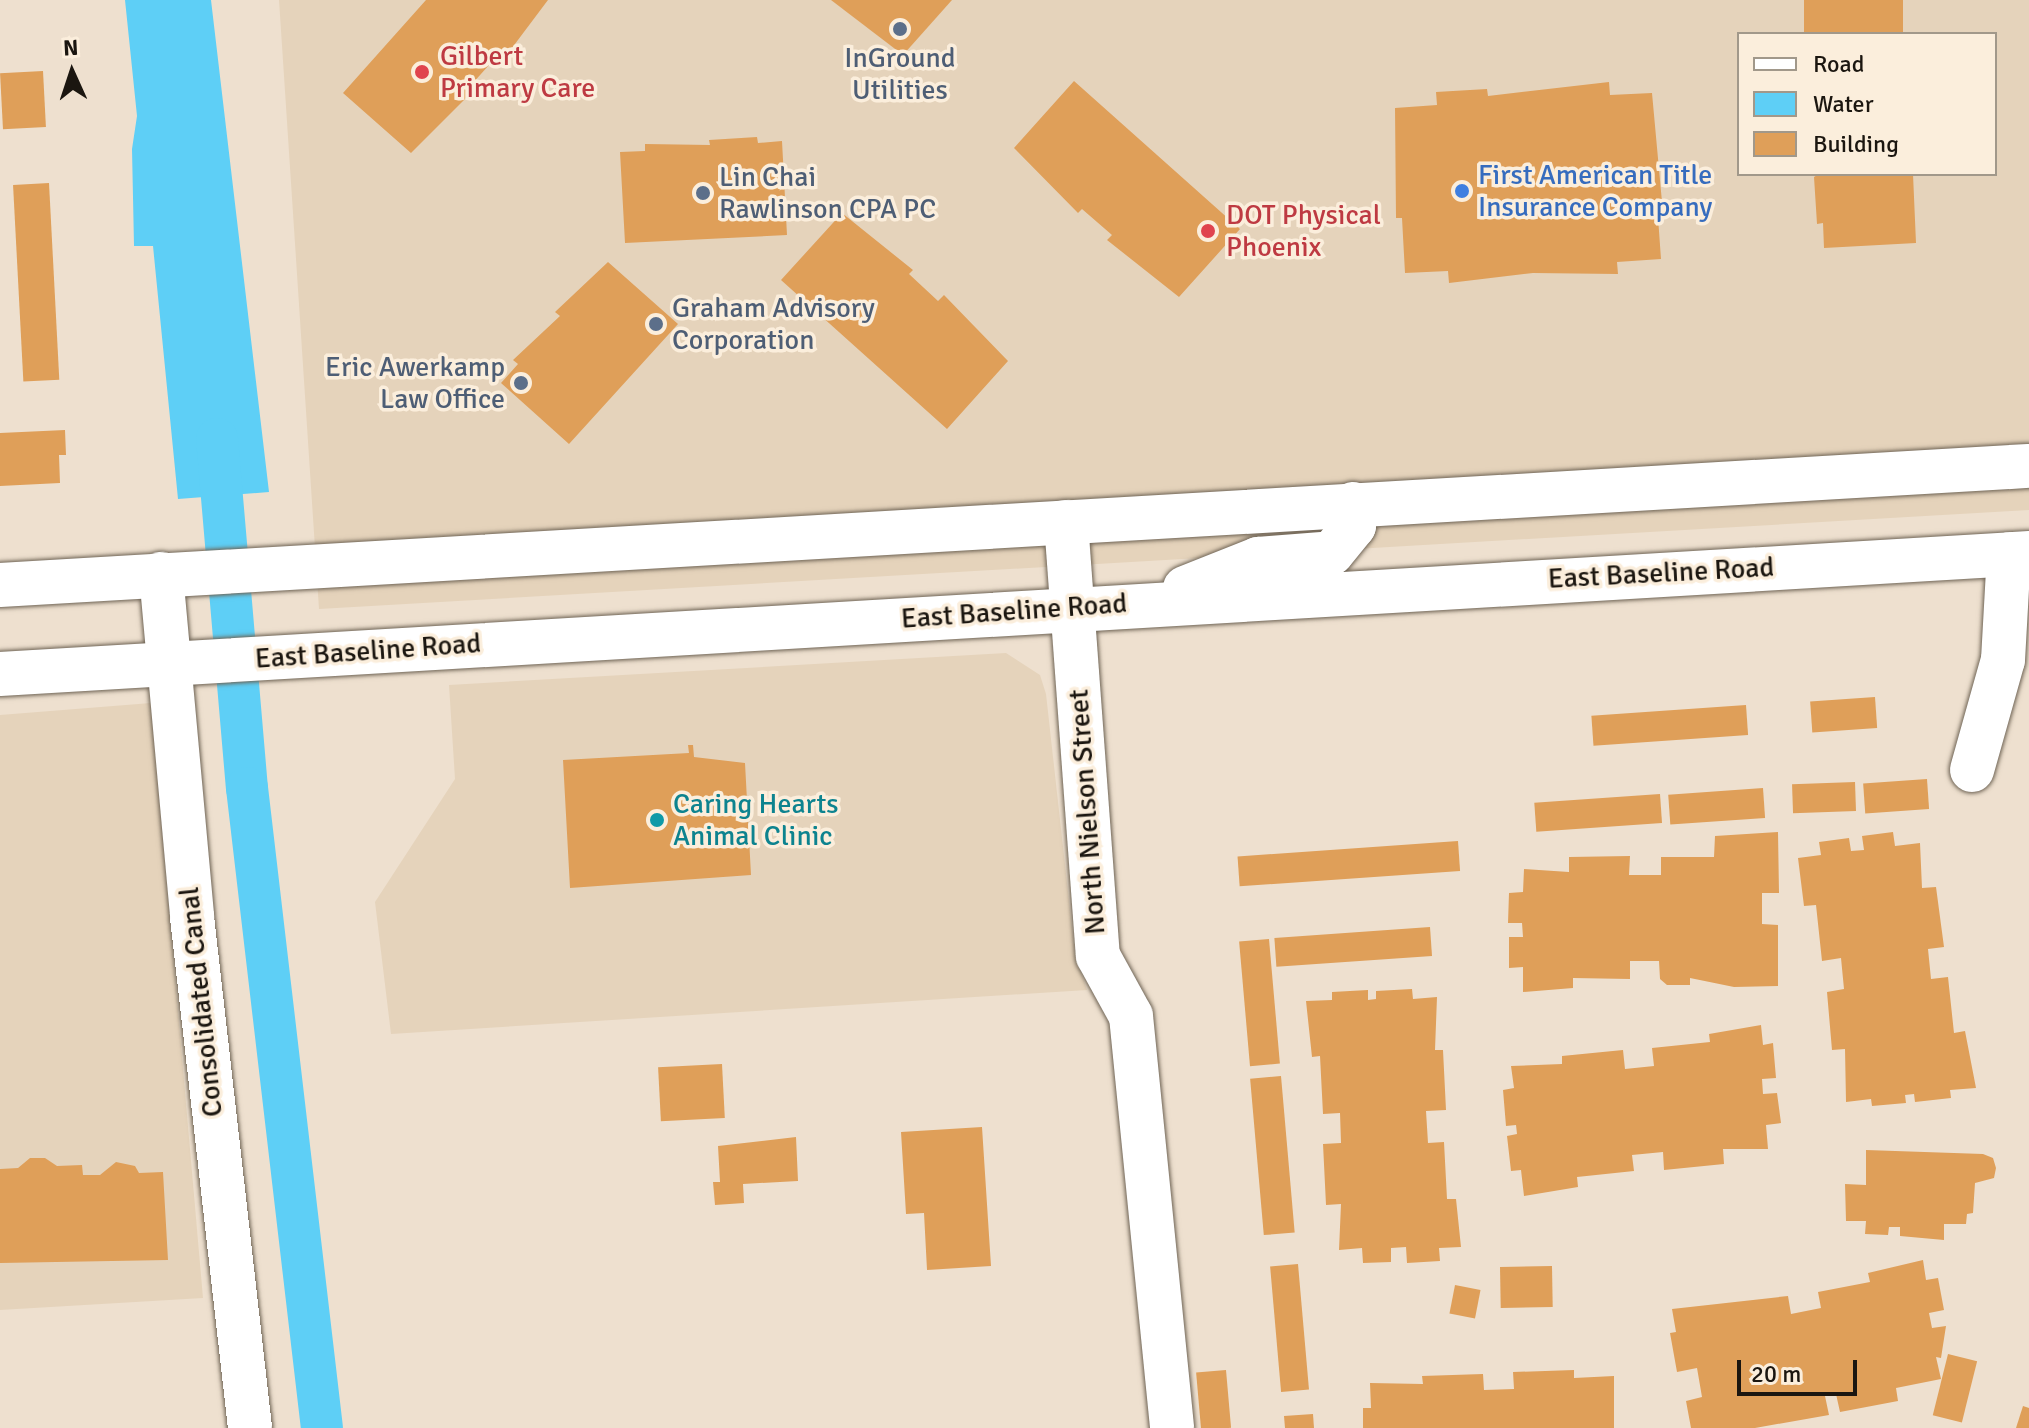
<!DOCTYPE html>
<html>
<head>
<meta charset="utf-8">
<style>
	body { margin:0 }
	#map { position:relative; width:2029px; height:1428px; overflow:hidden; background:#eee0cf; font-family:Signika,sans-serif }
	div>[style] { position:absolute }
	.built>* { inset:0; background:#e5d3bb }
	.water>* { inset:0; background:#5ecff6 }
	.canal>* { height:42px; margin:-21px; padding:0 21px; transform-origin:21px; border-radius:21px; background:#5ecff6 }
	.building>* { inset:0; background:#df9f59; transform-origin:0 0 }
	.roads { filter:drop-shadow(0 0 2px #6f6455) drop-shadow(0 0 2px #6f6455) }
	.minor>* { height:44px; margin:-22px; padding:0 22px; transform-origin:22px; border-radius:22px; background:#fff }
	.major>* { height:44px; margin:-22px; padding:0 22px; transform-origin:22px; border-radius:22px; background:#fff }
	.dots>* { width:22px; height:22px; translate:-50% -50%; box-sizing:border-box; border:4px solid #fbeedc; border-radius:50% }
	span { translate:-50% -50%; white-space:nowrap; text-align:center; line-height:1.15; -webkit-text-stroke:7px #fbeedc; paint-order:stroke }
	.health-label { font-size:28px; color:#be3a42 }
	.left { translate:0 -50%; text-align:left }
	.service-label { font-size:28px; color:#4e5e75 }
	.right { translate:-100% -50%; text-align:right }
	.shop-label { font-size:28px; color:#366cbe }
	.street-label { font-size:28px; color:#1b1610 }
	.culture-label { font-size:28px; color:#0d838f }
	.legend { position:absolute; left:1737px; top:32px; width:260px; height:144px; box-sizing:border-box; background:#fbeedc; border:2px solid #a1988a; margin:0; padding:10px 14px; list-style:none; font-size:24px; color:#1b1610 }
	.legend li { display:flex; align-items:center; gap:16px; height:40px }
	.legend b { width:40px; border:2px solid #a1988a }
	.north { position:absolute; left:32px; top:32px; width:80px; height:80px; -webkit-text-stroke:6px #fbeedc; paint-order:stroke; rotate:357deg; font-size:22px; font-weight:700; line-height:32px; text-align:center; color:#1b1610 }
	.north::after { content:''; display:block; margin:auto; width:28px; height:36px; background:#1b1610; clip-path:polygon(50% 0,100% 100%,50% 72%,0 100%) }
	.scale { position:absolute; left:1737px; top:1360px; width:120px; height:36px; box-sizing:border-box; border:4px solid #1b1610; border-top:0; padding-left:10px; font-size:24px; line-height:28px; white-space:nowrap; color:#1b1610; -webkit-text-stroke:6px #fbeedc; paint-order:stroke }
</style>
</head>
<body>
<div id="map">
	<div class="built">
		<i style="clip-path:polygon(evenodd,279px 0,2029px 0,2029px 510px,319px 609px,279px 0,1739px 34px,1995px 34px,1995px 174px,1739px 174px,1739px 34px)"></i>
		<i style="clip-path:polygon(1006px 653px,1040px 675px,1046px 694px,1075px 955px,1087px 990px,391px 1034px,375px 902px,455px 779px,449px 685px)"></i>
		<i style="clip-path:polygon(151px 703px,203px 1298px,0 1310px,0 715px)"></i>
	</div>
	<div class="water">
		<i style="clip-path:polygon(125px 0,211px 0,269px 492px,178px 499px,153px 246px,134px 246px,132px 149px,137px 116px)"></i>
	</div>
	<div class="canal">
		<i style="left:217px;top:439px;width:350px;rotate:85.1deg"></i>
		<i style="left:247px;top:788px;width:644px;rotate:83.32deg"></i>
	</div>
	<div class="building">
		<i style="clip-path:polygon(426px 0,548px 0,503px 60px,498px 55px,472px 84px,476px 88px,411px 153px,343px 93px)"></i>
		<i style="clip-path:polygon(831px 0,952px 0,903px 55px)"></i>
		<i style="left:1804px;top:0;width:99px;height:34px"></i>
		<i style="left:43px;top:71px;width:56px;height:43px;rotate:87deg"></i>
		<i style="clip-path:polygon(1074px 81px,1240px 229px,1179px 297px,1107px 240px,1112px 235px,1082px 209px,1078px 213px,1014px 148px)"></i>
		<i style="clip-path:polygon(1609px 82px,1610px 95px,1652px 93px,1662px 202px,1657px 203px,1661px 259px,1617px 262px,1618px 274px,1533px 273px,1449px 283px,1448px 271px,1405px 273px,1402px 218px,1396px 218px,1395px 108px,1437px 105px,1436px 92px,1487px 89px,1488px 96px)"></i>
		<i style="clip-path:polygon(757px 137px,758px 143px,782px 141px,787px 235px,625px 243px,620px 152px,645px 151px,645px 144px,710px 145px,709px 140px)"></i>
		<i style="clip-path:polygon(1819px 174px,1913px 174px,1916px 243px,1824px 248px,1823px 223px,1817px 224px,1814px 177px)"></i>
		<i style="left:49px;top:183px;width:197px;height:36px;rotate:87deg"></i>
		<i style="clip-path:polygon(842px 213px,913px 270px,909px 274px,938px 301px,944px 295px,1008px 361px,947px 429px,781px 280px)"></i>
		<i style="clip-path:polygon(608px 262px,678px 324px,569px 444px,501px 383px,518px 364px,513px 360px,560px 316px,555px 312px)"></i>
		<i style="clip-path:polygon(65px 430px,66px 455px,59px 455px,60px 483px,0 486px,0 433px)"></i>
		<i style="left:1875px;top:697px;width:31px;height:65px;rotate:86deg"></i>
		<i style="left:1746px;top:705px;width:30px;height:155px;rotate:86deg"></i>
		<i style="clip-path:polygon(688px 745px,693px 745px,694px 757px,745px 763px,751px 875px,570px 888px,563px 760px,689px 753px)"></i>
		<i style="left:1927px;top:779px;width:30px;height:64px;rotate:86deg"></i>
		<i style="left:1855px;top:782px;width:29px;height:63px;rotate:88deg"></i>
		<i style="left:1763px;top:788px;width:30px;height:95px;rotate:86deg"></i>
		<i style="left:1660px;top:794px;width:29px;height:126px;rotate:86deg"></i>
		<i style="clip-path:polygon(1778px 832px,1779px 893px,1762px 893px,1762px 924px,1778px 925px,1778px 986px,1734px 987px,1690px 978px,1690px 985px,1667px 985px,1660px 979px,1659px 961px,1630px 961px,1630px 979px,1573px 978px,1573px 988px,1523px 992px,1523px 967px,1509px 968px,1509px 937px,1523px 937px,1522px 923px,1508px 923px,1509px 893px,1523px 892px,1524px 869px,1569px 872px,1569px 857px,1630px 856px,1629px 875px,1661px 875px,1661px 857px,1714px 857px,1715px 836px)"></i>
		<i style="clip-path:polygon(1893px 832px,1895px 846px,1920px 843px,1922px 888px,1936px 887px,1944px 947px,1928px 949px,1931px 979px,1948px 977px,1954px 1033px,1965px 1031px,1976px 1088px,1950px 1090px,1951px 1098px,1915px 1102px,1914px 1094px,1905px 1095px,1906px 1103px,1872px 1106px,1871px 1099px,1846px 1102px,1845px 1049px,1832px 1050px,1827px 992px,1844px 989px,1841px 958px,1822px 961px,1816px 905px,1804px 906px,1798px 858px,1821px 855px,1819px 842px,1849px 838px,1851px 851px,1864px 850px,1862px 836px)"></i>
		<i style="left:1458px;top:841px;width:30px;height:221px;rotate:86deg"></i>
		<i style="left:1430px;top:927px;width:29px;height:156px;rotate:86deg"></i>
		<i style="left:1269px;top:939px;width:125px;height:30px;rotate:85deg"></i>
		<i style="clip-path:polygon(1412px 989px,1413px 999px,1437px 997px,1435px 1050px,1443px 1050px,1446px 1110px,1426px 1111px,1428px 1143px,1444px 1142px,1447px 1199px,1456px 1199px,1461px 1247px,1439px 1248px,1440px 1261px,1407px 1263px,1406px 1247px,1391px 1248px,1391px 1262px,1363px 1263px,1362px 1248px,1339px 1250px,1341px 1204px,1326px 1205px,1323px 1144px,1341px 1143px,1340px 1113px,1323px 1114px,1320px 1056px,1312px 1057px,1306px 1001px,1332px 1000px,1332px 992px,1368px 990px,1368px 1000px,1376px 999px,1376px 991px)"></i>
		<i style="clip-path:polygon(1761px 1025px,1763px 1045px,1773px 1043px,1776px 1078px,1762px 1079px,1763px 1094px,1777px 1093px,1781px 1123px,1766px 1125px,1768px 1149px,1723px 1149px,1724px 1164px,1664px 1170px,1663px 1152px,1632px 1155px,1634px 1171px,1577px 1177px,1578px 1187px,1524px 1196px,1521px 1170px,1511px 1171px,1507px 1136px,1517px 1134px,1516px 1125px,1506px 1126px,1503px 1090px,1514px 1088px,1511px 1066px,1562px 1064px,1562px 1056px,1623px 1050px,1625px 1069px,1654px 1066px,1652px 1048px,1710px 1042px,1709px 1034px)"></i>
		<i style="left:722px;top:1064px;width:54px;height:64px;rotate:87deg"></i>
		<i style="left:1281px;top:1076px;width:157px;height:31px;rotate:85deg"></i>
		<i style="clip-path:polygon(982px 1127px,991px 1266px,927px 1270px,924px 1213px,906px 1214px,901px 1132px)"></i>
		<i style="clip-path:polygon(796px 1137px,798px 1181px,743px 1184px,744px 1203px,715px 1205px,713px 1182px,720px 1182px,718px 1146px)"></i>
		<i style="clip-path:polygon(1866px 1150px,1983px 1154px,1993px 1158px,1996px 1168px,1994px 1178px,1975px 1183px,1973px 1213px,1967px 1214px,1966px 1224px,1944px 1224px,1944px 1240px,1900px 1236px,1900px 1227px,1889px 1227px,1888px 1235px,1865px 1234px,1866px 1221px,1846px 1221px,1845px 1184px,1866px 1185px)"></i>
		<i style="clip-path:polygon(30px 1158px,45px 1158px,57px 1166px,82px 1165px,83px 1175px,100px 1175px,116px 1162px,135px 1166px,139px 1173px,163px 1172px,168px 1260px,0 1263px,0 1169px,18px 1168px)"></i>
		<i style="clip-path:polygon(1923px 1260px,1926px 1280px,1938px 1278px,1944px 1310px,1929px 1313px,1932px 1328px,1946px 1326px,1941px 1358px,1936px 1357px,1941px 1379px,1896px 1388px,1898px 1401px,1840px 1412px,1836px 1394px,1825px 1396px,1829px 1415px,1812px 1418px,1755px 1428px,1691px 1428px,1686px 1401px,1702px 1397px,1697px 1368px,1677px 1372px,1670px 1333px,1676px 1332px,1672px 1309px,1788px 1296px,1791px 1314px,1821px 1308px,1818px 1292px,1870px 1282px,1868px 1273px)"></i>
		<i style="left:1298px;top:1264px;width:126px;height:28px;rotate:85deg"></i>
		<i style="left:1552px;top:1266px;width:41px;height:52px;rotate:89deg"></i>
		<i style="left:1455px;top:1285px;width:26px;height:29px;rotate:11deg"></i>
		<i style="left:1948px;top:1354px;width:30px;height:63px;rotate:14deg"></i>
		<i style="left:1226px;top:1370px;width:58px;height:30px;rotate:85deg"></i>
		<i style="clip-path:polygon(1574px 1370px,1574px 1378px,1614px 1376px,1614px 1428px,1363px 1428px,1363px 1408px,1371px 1408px,1370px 1383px,1423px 1384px,1422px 1376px,1483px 1374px,1484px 1390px,1514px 1389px,1513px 1372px)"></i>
		<i style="clip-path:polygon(2023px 1406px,2029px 1408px,2029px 1428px,2016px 1428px)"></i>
		<i style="clip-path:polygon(1313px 1414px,1314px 1428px,1285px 1428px,1284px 1416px)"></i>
	</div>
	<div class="roads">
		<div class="minor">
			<i style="left:1066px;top:522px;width:435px;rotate:85.8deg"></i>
			<i style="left:1098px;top:956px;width:68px;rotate:61.2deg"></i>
			<i style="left:1131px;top:1016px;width:414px;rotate:84.3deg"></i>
			<i style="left:161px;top:574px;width:344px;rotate:84.8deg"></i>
			<i style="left:192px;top:917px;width:514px;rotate:83.52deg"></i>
			<i style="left:1972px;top:770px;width:114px;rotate:-74.3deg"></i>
			<i style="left:2003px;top:660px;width:106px;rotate:-86.8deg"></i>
		</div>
		<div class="major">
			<i style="left:0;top:585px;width:2032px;rotate:-3.36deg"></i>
			<i style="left:1185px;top:588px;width:79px;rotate:-21.7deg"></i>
			<i style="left:1258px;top:559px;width:74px;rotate:-4.6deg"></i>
			<i style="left:1332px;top:553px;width:35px;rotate:-51deg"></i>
			<i style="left:1354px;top:526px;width:22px;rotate:-93deg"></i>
			<i style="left:0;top:674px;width:2033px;rotate:-3.41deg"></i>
		</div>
	</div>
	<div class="dots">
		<i style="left:900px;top:29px;background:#5c6f8a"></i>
		<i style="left:422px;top:72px;background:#e0444e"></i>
		<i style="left:1462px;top:191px;background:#3f7fe0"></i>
		<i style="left:703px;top:193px;background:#5c6f8a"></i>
		<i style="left:1208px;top:231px;background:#e0444e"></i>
		<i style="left:656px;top:324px;background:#5c6f8a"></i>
		<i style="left:521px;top:383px;background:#5c6f8a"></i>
		<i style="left:657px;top:820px;background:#0f9aa8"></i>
	</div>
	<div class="health-label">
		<span class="left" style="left:440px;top:72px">Gilbert<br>Primary Care</span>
		<span class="left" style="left:1226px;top:231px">DOT Physical<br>Phoenix</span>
	</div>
	<div class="service-label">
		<span style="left:900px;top:74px">InGround<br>Utilities</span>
		<span class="left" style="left:719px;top:193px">Lin Chai<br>Rawlinson CPA PC</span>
		<span class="left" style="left:672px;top:324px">Graham Advisory<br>Corporation</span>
		<span class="right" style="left:505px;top:383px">Eric Awerkamp<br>Law Office</span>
	</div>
	<div class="shop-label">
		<span class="left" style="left:1478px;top:191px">First American Title<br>Insurance Company</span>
	</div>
	<div class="street-label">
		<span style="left:1661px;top:573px;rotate:-3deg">East Baseline Road</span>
		<span style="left:1014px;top:611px;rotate:-4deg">East Baseline Road</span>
		<span style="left:368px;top:651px;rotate:-4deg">East Baseline Road</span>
		<span style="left:1087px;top:812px;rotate:-94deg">North Nielson Street</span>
		<span style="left:201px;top:1002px;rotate:-96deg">Consolidated Canal</span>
	</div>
	<div class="culture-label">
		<span class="left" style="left:673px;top:820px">Caring Hearts<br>Animal Clinic</span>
	</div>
	<ul class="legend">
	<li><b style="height:10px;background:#fff"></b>Road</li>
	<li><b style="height:22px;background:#5ecff6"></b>Water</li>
	<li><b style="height:22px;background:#df9f59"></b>Building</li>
	</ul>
	<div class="north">N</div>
	<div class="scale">20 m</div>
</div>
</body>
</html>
